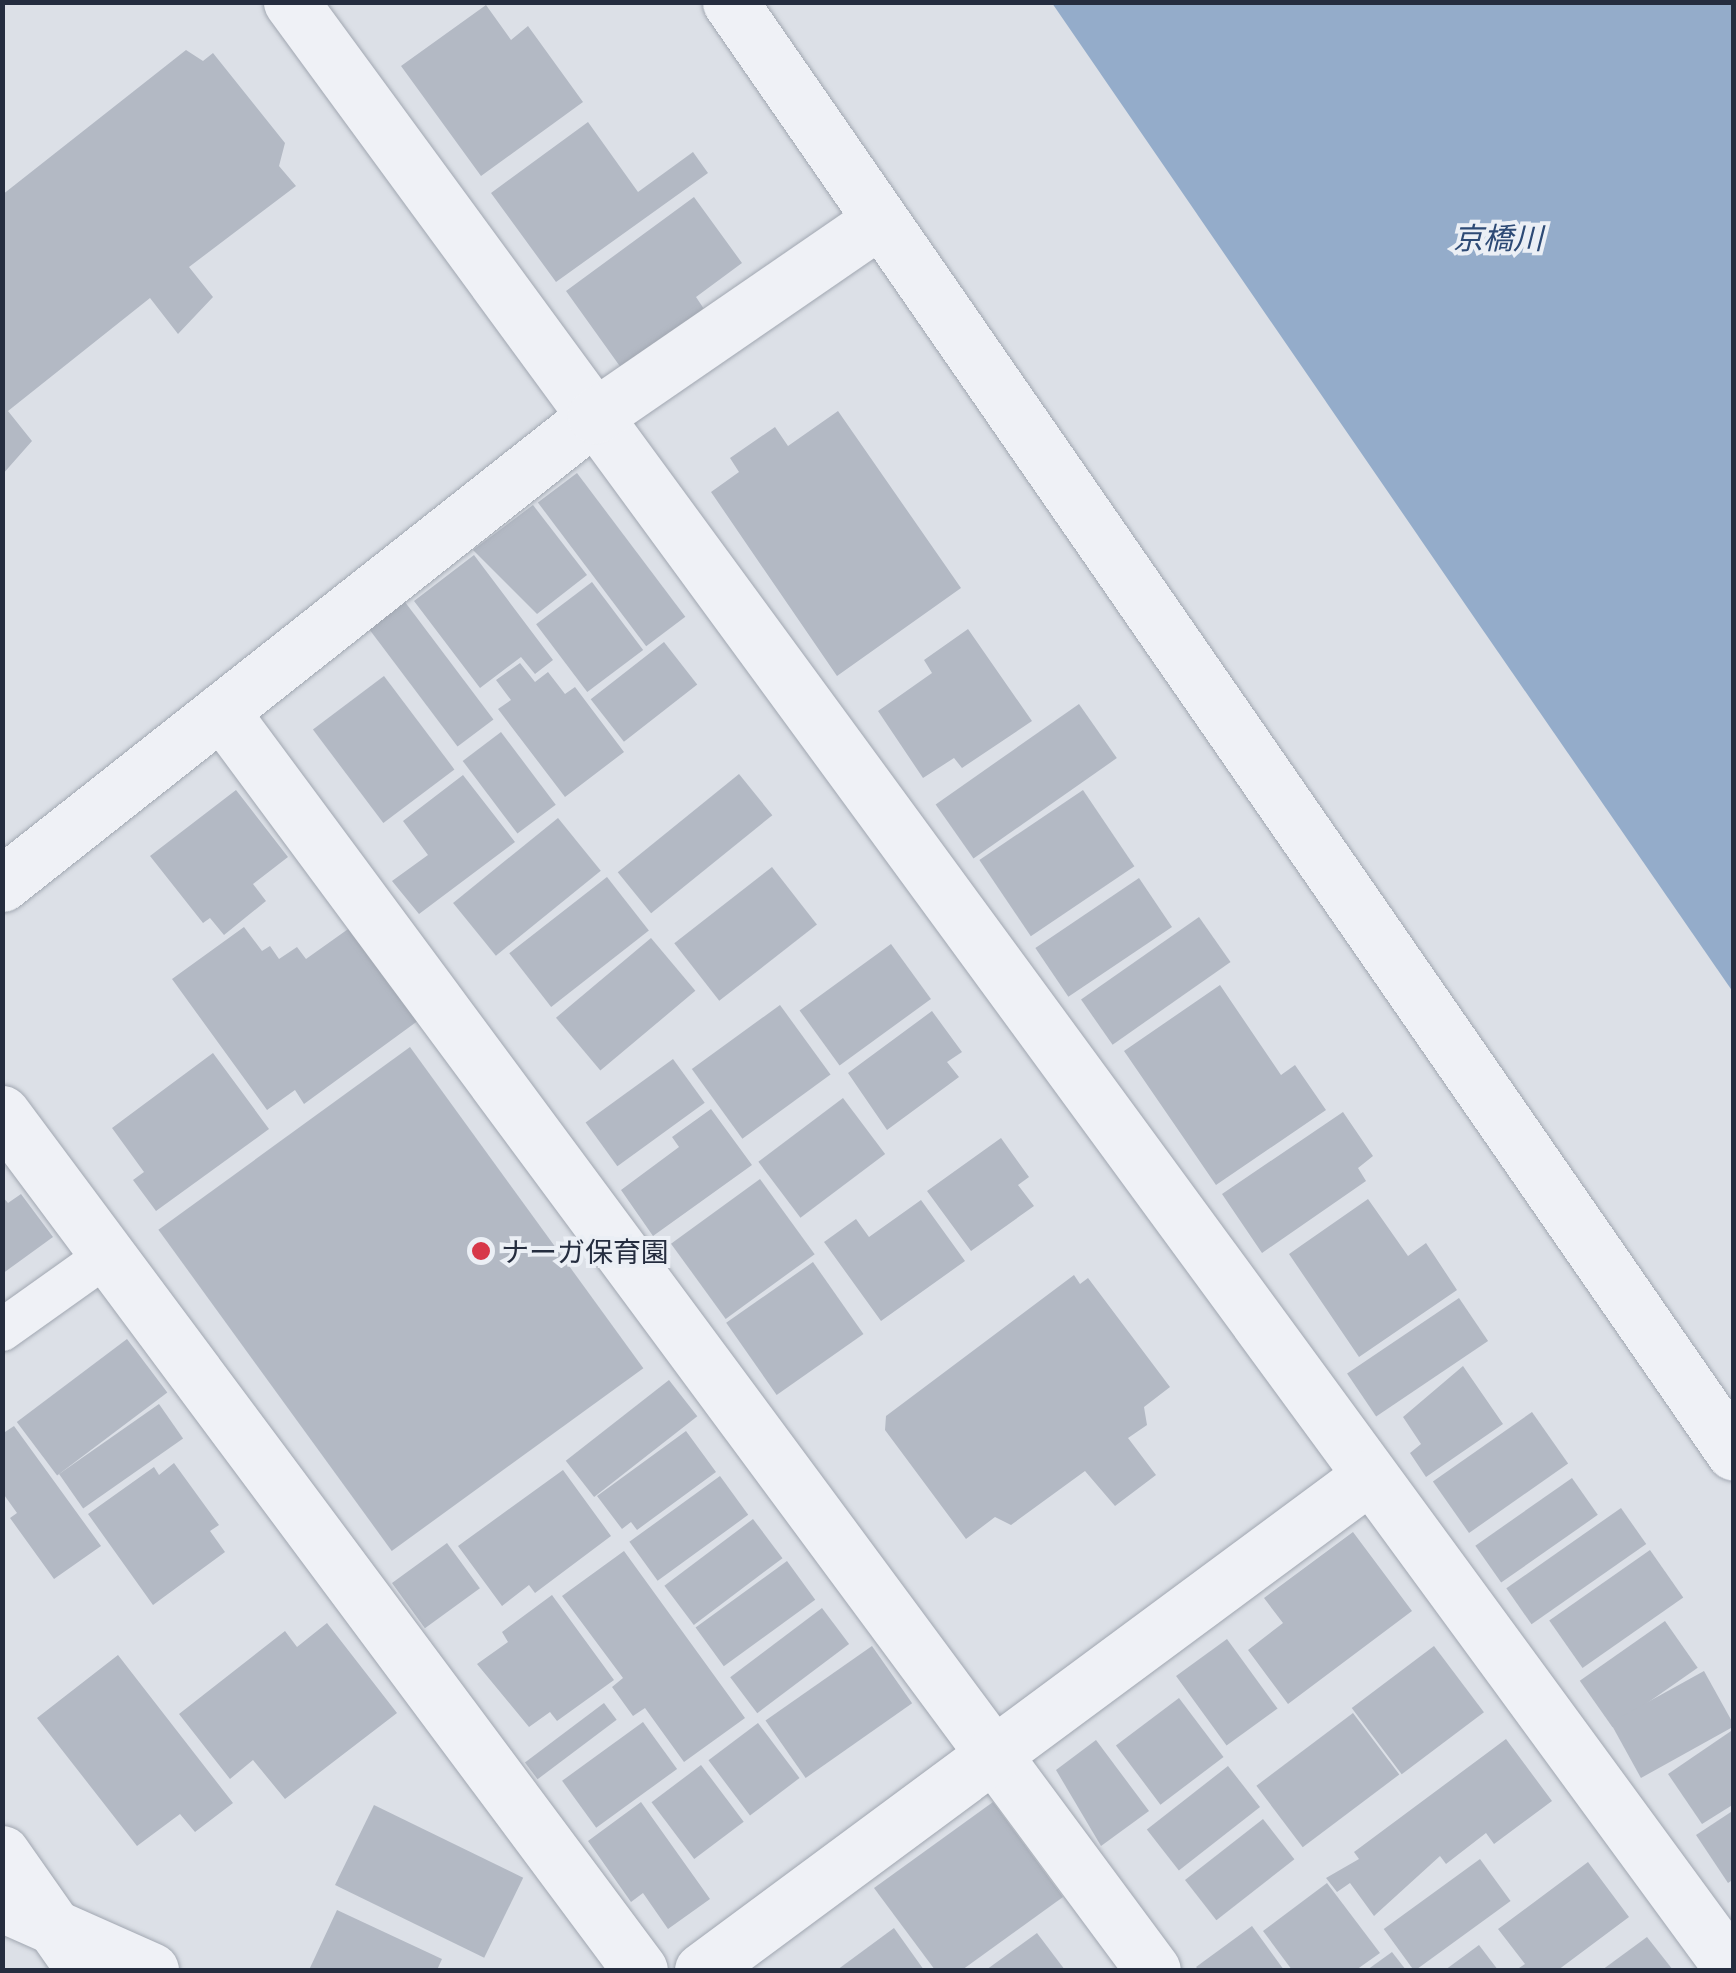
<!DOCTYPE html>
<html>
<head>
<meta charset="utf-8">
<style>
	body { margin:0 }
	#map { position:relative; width:1736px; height:1973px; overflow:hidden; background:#dce0e7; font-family:"Exo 2","Noto Sans JP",sans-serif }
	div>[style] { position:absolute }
	.water>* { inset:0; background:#94acca }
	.building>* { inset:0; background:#b3b9c4; transform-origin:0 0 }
	.roads { filter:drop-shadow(0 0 2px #a1a7b1) drop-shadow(0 0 2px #a1a7b1) }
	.service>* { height:42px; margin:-21px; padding:0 21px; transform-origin:21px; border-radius:21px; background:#eff1f6 }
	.minor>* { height:55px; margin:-27.5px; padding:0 27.5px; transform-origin:27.5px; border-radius:27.5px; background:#eff1f6 }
	.tertiary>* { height:55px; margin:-27.5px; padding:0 27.5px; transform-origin:27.5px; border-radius:27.5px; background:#eff1f6 }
	.dots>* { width:28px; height:28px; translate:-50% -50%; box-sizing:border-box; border:5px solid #ebeff5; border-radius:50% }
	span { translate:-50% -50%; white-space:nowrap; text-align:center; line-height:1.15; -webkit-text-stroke:8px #ebeff5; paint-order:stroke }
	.poi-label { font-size:28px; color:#252d3f }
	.left { translate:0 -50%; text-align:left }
	.water-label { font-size:30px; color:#2d4a75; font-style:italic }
	.frame { position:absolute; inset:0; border:5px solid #252d3f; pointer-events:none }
</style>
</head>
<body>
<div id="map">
	<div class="water">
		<i style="clip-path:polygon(1052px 3px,1733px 3px,1733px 992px,1478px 623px)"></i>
	</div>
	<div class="building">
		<i style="clip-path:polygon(486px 5px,511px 40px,528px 26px,583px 102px,481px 176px,401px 66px)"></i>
		<i style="clip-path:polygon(186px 50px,203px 61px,213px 53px,285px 143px,279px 166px,296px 186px,189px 267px,213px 297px,178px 334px,150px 298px,8px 411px,32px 441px,2px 475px,2px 195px)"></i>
		<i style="clip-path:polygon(588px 122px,638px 192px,693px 152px,708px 173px,556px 282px,491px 193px)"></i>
		<i style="clip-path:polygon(694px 197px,742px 263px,696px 297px,706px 312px,624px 372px,566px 291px)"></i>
		<i style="clip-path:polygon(838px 411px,961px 588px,837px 676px,711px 492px,739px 472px,730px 458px,775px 427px,788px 446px)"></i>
		<i style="left:577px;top:473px;width:180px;height:49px;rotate:53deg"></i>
		<i style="clip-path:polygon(533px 505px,587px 575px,537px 614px,473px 550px)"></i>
		<i style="clip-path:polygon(474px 555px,553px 660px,535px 674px,521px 657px,480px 688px,414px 601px)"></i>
		<i style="left:592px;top:582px;width:85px;height:70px;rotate:53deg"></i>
		<i style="left:405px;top:602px;width:147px;height:45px;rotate:53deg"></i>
		<i style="clip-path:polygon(968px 629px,1032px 721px,962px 768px,954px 758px,923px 778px,878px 711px,932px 673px,924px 660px)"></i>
		<i style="left:664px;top:642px;width:54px;height:93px;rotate:52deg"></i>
		<i style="clip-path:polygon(520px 663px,535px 682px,548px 672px,565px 694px,575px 687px,624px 752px,565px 797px,498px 709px,511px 700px,496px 680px)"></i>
		<i style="left:384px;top:676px;width:117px;height:89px;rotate:53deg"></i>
		<i style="left:1079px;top:704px;width:66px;height:175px;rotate:55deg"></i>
		<i style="left:501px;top:732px;width:91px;height:48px;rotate:53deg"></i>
		<i style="left:739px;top:774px;width:53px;height:156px;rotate:51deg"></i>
		<i style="clip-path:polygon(463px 775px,515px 842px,419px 914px,392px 881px,428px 855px,403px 821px)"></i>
		<i style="clip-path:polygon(236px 790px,288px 857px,253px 884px,266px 901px,224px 935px,210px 918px,203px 923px,150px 856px)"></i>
		<i style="left:1083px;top:790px;width:92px;height:125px;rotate:56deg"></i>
		<i style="left:558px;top:818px;width:68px;height:135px;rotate:51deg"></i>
		<i style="left:772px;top:867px;width:73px;height:124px;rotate:52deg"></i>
		<i style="left:607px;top:877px;width:68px;height:124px;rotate:52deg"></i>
		<i style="left:1139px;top:878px;width:59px;height:125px;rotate:56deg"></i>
		<i style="left:1199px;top:917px;width:55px;height:144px;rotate:55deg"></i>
		<i style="clip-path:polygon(244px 927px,262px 951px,270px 946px,279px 959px,297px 947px,306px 959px,351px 927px,419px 1020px,304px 1104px,295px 1090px,267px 1110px,172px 979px)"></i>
		<i style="left:651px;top:938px;width:69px;height:124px;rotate:50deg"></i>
		<i style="left:891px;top:944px;width:68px;height:113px;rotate:54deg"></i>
		<i style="clip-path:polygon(1220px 985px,1281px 1075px,1295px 1065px,1326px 1110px,1216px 1185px,1124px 1051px)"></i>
		<i style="left:780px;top:1005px;width:86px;height:109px;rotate:54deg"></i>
		<i style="clip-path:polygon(932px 1011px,962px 1052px,947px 1062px,959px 1077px,887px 1130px,848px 1073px)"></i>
		<i style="left:410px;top:1047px;width:397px;height:311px;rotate:54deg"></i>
		<i style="clip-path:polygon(213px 1053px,269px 1129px,156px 1211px,133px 1180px,144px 1172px,112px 1128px)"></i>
		<i style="left:673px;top:1059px;width:54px;height:108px;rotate:54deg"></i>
		<i style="left:843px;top:1098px;width:70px;height:106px;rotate:53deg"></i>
		<i style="clip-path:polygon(711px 1109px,752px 1165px,653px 1236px,621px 1190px,679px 1147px,672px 1137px)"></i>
		<i style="clip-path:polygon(1343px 1112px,1373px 1156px,1358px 1168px,1366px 1181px,1262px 1253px,1222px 1194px)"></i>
		<i style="clip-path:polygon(1001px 1138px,1029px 1177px,1018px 1185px,1034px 1206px,971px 1251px,927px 1191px)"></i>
		<i style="left:760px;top:1179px;width:93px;height:110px;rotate:54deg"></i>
		<i style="clip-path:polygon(21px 1194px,53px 1237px,2px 1274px,2px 1196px,8px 1203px)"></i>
		<i style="clip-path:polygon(1368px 1199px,1408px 1256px,1426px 1243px,1457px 1290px,1359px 1357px,1289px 1254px)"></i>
		<i style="clip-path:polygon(921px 1200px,965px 1261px,881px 1321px,824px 1242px,856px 1219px,869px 1237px)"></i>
		<i style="left:813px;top:1262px;width:88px;height:106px;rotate:55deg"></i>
		<i style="clip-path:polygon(1074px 1275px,1080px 1284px,1088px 1278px,1170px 1387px,1144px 1407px,1147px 1425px,1128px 1438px,1156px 1475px,1115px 1506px,1085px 1471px,1011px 1525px,995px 1517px,966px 1539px,885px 1430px,886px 1416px)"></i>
		<i style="left:1459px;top:1298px;width:52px;height:135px;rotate:56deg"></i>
		<i style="left:127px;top:1339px;width:67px;height:138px;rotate:53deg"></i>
		<i style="clip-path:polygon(1463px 1366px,1503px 1424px,1426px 1477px,1410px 1453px,1421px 1444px,1403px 1417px)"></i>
		<i style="left:669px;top:1380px;width:46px;height:131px;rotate:52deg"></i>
		<i style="left:159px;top:1404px;width:42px;height:122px;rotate:55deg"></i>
		<i style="left:1532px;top:1412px;width:63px;height:121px;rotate:55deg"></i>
		<i style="clip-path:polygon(14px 1426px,101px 1546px,54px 1579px,10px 1518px,17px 1513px,2px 1492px,2px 1434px)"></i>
		<i style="clip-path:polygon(686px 1431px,716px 1472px,637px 1530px,631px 1522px,622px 1529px,597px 1496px)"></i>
		<i style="clip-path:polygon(174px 1463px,219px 1525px,210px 1531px,225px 1552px,153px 1605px,88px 1514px,154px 1467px,159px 1475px)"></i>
		<i style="clip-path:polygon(563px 1470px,611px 1536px,535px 1593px,529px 1585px,502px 1606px,458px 1546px)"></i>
		<i style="left:720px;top:1476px;width:48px;height:112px;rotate:54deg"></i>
		<i style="left:1572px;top:1478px;width:45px;height:118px;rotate:55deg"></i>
		<i style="left:1621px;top:1508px;width:44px;height:140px;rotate:55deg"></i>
		<i style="left:753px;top:1519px;width:49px;height:111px;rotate:53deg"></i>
		<i style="clip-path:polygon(1353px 1532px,1412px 1611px,1288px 1704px,1248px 1650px,1283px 1623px,1264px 1598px)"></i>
		<i style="left:447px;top:1543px;width:56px;height:68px;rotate:54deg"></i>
		<i style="left:1650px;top:1550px;width:58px;height:123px;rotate:55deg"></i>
		<i style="clip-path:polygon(624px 1551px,745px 1718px,684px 1762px,645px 1708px,633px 1716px,612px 1687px,623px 1678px,562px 1596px)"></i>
		<i style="left:787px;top:1561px;width:48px;height:113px;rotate:54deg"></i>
		<i style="clip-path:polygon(552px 1595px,614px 1680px,557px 1721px,550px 1712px,529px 1727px,477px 1664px,508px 1642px,502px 1632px)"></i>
		<i style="left:822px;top:1608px;width:45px;height:115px;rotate:53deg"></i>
		<i style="left:1665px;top:1621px;width:57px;height:104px;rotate:55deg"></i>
		<i style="clip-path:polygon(327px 1623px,397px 1713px,285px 1799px,253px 1760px,230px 1779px,179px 1714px,285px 1631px,297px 1647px)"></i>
		<i style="left:1227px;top:1639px;width:86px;height:63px;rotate:54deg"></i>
		<i style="left:872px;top:1646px;width:70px;height:130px;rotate:55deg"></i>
		<i style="left:1434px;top:1646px;width:83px;height:103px;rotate:53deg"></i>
		<i style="clip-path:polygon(118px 1655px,233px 1803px,195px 1832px,180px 1814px,137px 1846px,37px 1718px)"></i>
		<i style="left:1704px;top:1671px;width:63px;height:107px;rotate:61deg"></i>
		<i style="left:1179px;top:1698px;width:74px;height:79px;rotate:53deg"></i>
		<i style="left:604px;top:1703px;width:21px;height:99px;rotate:53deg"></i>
		<i style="left:1353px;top:1713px;width:77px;height:121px;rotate:53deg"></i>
		<i style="left:643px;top:1722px;width:58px;height:100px;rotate:54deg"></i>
		<i style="left:758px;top:1723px;width:69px;height:62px;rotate:53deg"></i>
		<i style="clip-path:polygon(1734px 1729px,1734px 1804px,1702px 1824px,1668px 1774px)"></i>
		<i style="clip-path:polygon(1506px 1739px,1552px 1801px,1494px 1844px,1486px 1833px,1446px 1864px,1440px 1856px,1374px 1916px,1350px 1883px,1337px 1892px,1326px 1878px,1359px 1859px,1354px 1852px)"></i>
		<i style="clip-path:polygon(1096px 1740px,1149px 1811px,1101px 1846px,1056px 1770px)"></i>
		<i style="left:701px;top:1765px;width:71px;height:62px;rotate:53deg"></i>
		<i style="left:1228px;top:1766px;width:52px;height:103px;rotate:52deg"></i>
		<i style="clip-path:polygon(641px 1802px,710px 1899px,668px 1929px,643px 1893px,631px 1902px,588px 1841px)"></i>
		<i style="clip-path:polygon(993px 1802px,1063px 1897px,962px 1970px,935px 1970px,874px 1888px)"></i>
		<i style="left:374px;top:1805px;width:166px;height:89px;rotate:26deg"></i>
		<i style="clip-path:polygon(1734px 1810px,1734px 1879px,1728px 1883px,1696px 1835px)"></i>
		<i style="left:1263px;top:1819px;width:51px;height:99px;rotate:52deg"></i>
		<i style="left:1480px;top:1859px;width:52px;height:119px;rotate:54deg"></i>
		<i style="clip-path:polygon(1588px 1862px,1629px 1917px,1558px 1970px,1516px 1970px,1525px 1964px,1498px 1929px)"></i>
		<i style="clip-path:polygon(1327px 1883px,1380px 1953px,1356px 1970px,1292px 1970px,1263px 1931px)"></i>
		<i style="clip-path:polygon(337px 1910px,442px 1959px,437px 1970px,309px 1970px)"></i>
		<i style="clip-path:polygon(1252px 1926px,1284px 1970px,1199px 1970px,1196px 1967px)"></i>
		<i style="clip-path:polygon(894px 1928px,924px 1970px,837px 1970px)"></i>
		<i style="clip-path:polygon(1037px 1933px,1065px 1970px,986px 1970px)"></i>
		<i style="clip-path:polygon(1647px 1937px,1673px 1970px,1602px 1970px)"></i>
		<i style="clip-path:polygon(1479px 1945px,1498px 1970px,1445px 1970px)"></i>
		<i style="clip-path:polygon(1392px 1952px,1406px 1970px,1367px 1970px)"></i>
	</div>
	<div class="roads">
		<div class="service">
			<i style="left:2px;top:1330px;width:131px;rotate:-35.4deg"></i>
		</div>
		<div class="minor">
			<i style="left:291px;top:2px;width:2440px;rotate:53.77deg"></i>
			<i style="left:221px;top:711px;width:1566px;rotate:53.49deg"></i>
			<i style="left:2px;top:884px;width:755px;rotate:-38.28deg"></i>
			<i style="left:595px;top:416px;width:346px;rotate:-34.5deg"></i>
			<i style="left:2px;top:1113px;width:1068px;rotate:53.33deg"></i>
			<i style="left:2px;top:1904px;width:163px;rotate:23.9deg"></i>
			<i style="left:702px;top:1970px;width:827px;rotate:-36.5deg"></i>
		</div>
		<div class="tertiary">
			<i style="left:730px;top:2px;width:1764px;rotate:55.32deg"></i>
			<i style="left:2px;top:1853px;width:143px;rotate:55deg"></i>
		</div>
	</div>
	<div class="dots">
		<i style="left:481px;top:1251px;background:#d73749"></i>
	</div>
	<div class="poi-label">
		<span class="left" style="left:501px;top:1251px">ナーガ保育園</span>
	</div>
	<div class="water-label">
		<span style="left:1498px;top:237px">京橋川</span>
	</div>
	<div class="frame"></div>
</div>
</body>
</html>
